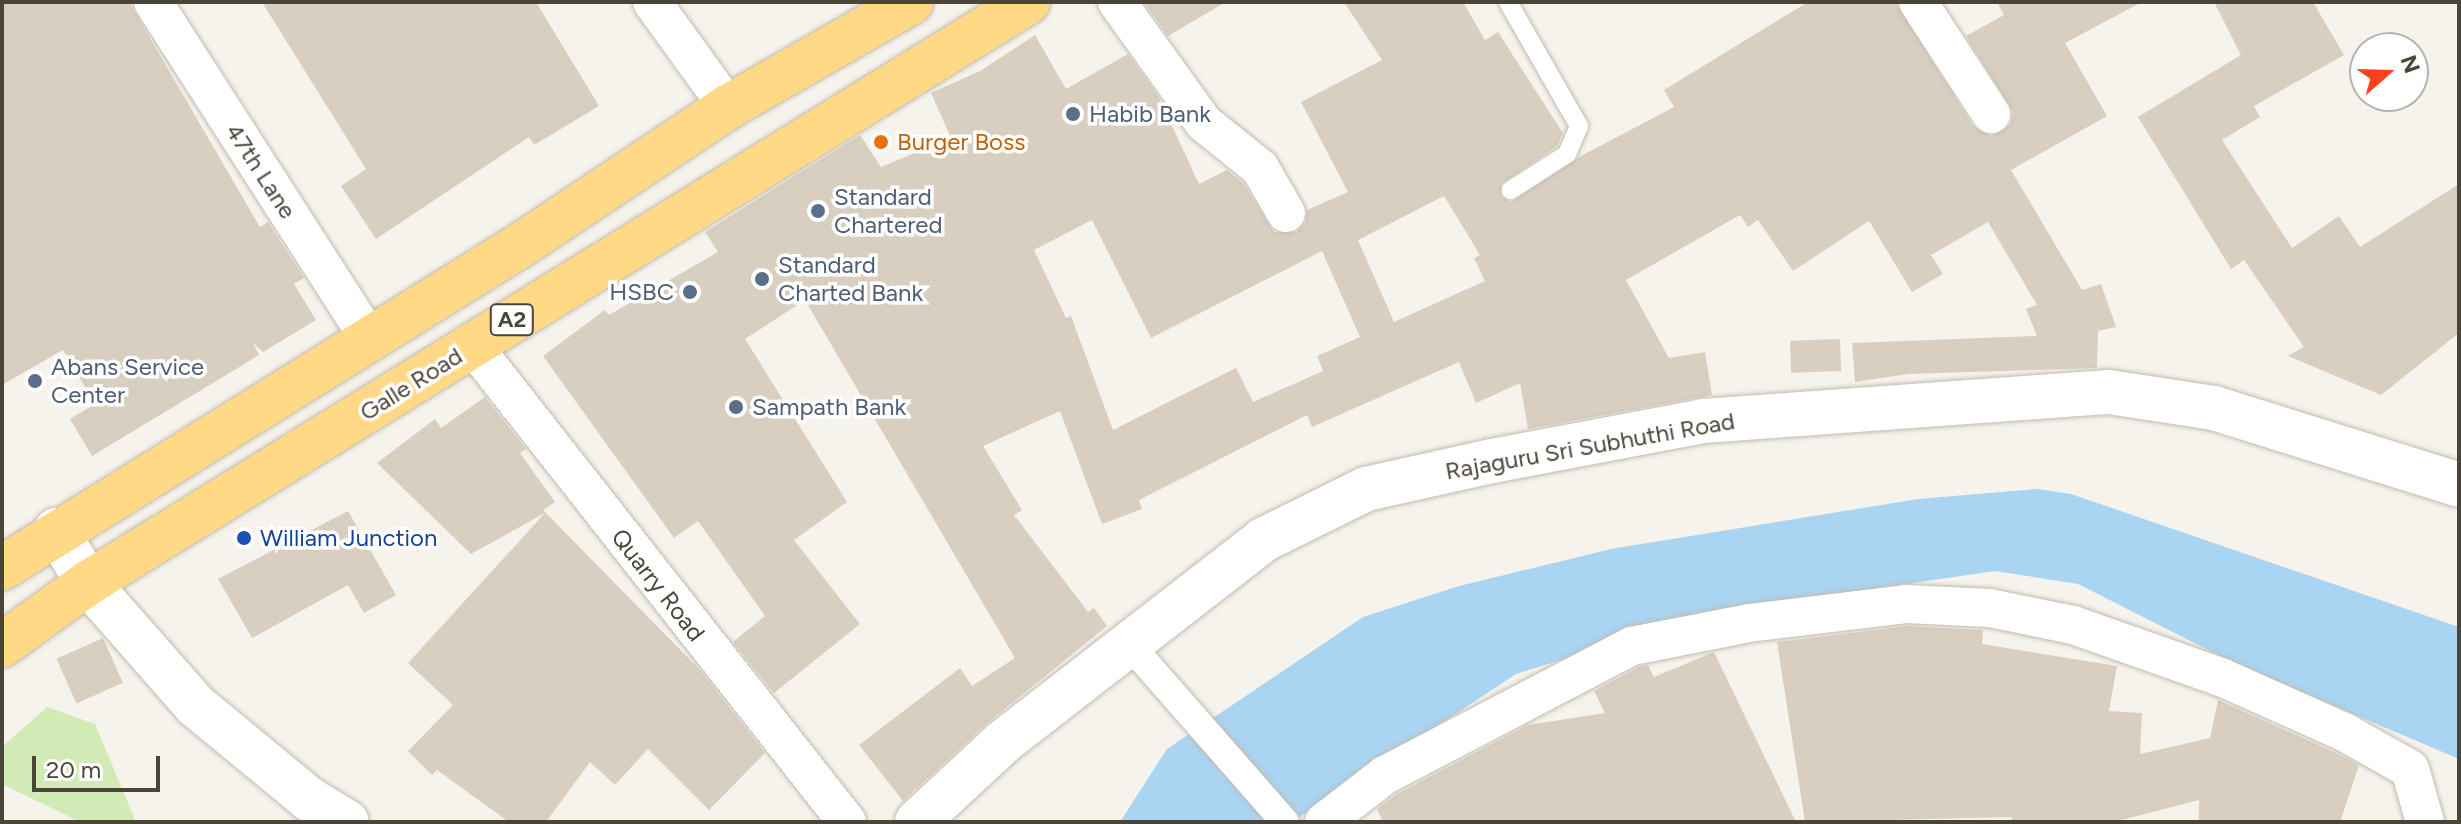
<!DOCTYPE html>
<html>
<head>
<meta charset="utf-8">
<style>
	body { margin:0 }
	#map { position:relative; width:2461px; height:824px; overflow:hidden; background:#f6f3ec; font-family:Figtree,sans-serif }
	div>[style] { position:absolute }
	.green>* { inset:0; background:#d2eab5 }
	.water>* { inset:0; background:#a9d4f2 }
	.building>* { inset:0; background:#d8cfc1; transform-origin:0 0 }
	.roads { filter:drop-shadow(0 0 2px #c2bbae) drop-shadow(0 0 2px #c2bbae) }
	.service>* { height:18px; margin:-9px; padding:0 9px; transform-origin:9px; border-radius:9px; background:#fff }
	.pedestrian>* { height:28px; margin:-14px; padding:0 14px; transform-origin:14px; border-radius:14px; background:#fff }
	.minor>* { height:38px; margin:-19px; padding:0 19px; transform-origin:19px; border-radius:19px; background:#fff }
	.tertiary>* { height:44px; margin:-22px; padding:0 22px; transform-origin:22px; border-radius:22px; background:#fff }
	.trunk>* { height:44px; margin:-22px; padding:0 22px; transform-origin:22px; border-radius:22px; background:#ffd985 }
	.dots>* { width:22px; height:22px; translate:-50% -50%; box-sizing:border-box; border:4px solid #fff; border-radius:50% }
	span { translate:-50% -50%; white-space:nowrap; text-align:center; line-height:1.15; -webkit-text-stroke:7px #fff; paint-order:stroke }
	.shield-label span { padding:2px 6px; background:#fff; border:2px solid; border-radius:6px; -webkit-text-stroke-width:0 }
	.shield-label { font-size:22px; color:#4b4439; font-weight:700 }
	.service-label { font-size:24px; color:#4e5e75 }
	.left { translate:0 -50%; text-align:left }
	.right { translate:-100% -50%; text-align:right }
	.food-label { font-size:24px; color:#c56008 }
	.street-label { font-size:24px; color:#4b4439 }
	.transit-label { font-size:24px; color:#164399 }
	.frame { position:absolute; inset:0; border:4px solid #4b4439; pointer-events:none }
	.north { position:absolute; left:2349px; top:32px; width:80px; height:80px; box-sizing:border-box; background:#fff; border:2px solid #b7b4b0; border-radius:50%; rotate:70deg; font-size:22px; font-weight:700; line-height:32px; text-align:center; color:#4b4439 }
	.north::after { content:''; display:block; margin:auto; width:28px; height:36px; background:#fc3f1d; clip-path:polygon(50% 0,100% 100%,50% 72%,0 100%) }
	.scale { position:absolute; left:32px; top:756px; width:128px; height:36px; box-sizing:border-box; border:4px solid #4b4439; border-top:0; padding-left:10px; font-size:24px; line-height:28px; white-space:nowrap; color:#4b4439; -webkit-text-stroke:6px #fff; paint-order:stroke }
</style>
</head>
<body>
<div id="map">
	<div class="green">
		<i style="clip-path:polygon(47px 707px,95px 724px,136px 822px,80px 822px,2px 784px,2px 747px)"></i>
	</div>
	<div class="water">
		<i style="clip-path:polygon(2037px 489px,2071px 494px,2459px 627px,2459px 759px,2236px 664px,2078px 584px,1995px 571px,1713px 612px,1516px 674px,1292px 822px,1120px 822px,1167px 749px,1363px 617px,1459px 586px,1611px 549px,1918px 499px)"></i>
	</div>
	<div class="building">
		<i style="clip-path:polygon(2px 2px,129px 2px,260px 227px,268px 222px,304px 278px,294px 284px,316px 320px,263px 352px,253px 343px,259px 355px,251px 360px,92px 456px,70px 419px,95px 404px,63px 350px,2px 385px)"></i>
		<i style="clip-path:polygon(262px 2px,536px 2px,599px 106px,534px 145px,529px 137px,376px 239px,341px 186px,366px 169px)"></i>
		<i style="clip-path:polygon(1144px 2px,1226px 2px,1168px 36px)"></i>
		<i style="clip-path:polygon(evenodd,1344px 2px,1463px 2px,1485px 40px,1498px 32px,1563px 133px,1557px 146px,1501px 184px,1501px 196px,1511px 202px,1579px 157px,1674px 107px,1664px 90px,1808px 2px,1896px 2px,1973px 126px,1991px 136px,2010px 125px,2013px 112px,1966px 36px,2004px 15px,1997px 2px,2142px 2px,2065px 43px,2107px 116px,2011px 170px,2082px 290px,2101px 284px,2116px 327px,2098px 331px,2097px 368px,1908px 374px,1855px 382px,1852px 343px,2037px 336px,2026px 309px,2037px 305px,1988px 222px,1931px 255px,1943px 274px,1912px 292px,1869px 221px,1793px 271px,1758px 220px,1748px 227px,1740px 215px,1626px 280px,1669px 358px,1705px 352px,1712px 395px,1528px 429px,1520px 383px,1476px 403px,1459px 362px,1312px 427px,1307px 415px,1139px 500px,1142px 509px,1102px 524px,1060px 411px,983px 446px,1022px 510px,1014px 515px,1088px 612px,1094px 608px,1107px 626px,986px 724px,903px 801px,859px 745px,960px 668px,972px 686px,1015px 658px,805px 300px,745px 339px,847px 502px,794px 540px,860px 624px,774px 693px,733px 642px,765px 616px,698px 521px,674px 538px,543px 356px,605px 310px,609px 315px,718px 252px,705px 232px,860px 135px,881px 167px,951px 138px,931px 93px,980px 71px,1035px 35px,1066px 89px,1128px 54px,1158px 96px,1199px 184px,1227px 170px,1243px 183px,1274px 232px,1296px 232px,1305px 223px,1307px 210px,1348px 192px,1301px 102px,1382px 60px,1344px 2px,1444px 196px,1480px 255px,1474px 258px,1485px 281px,1394px 322px,1358px 240px,1444px 196px,1344px 2px,1092px 220px,1151px 338px,1322px 251px,1360px 337px,1317px 356px,1323px 371px,1253px 402px,1236px 368px,1113px 430px,1071px 316px,1066px 318px,1034px 250px,1092px 220px)"></i>
		<i style="clip-path:polygon(2214px 2px,2313px 2px,2344px 55px,2254px 106px,2260px 117px,2222px 140px,2292px 248px,2339px 216px,2360px 247px,2459px 184px,2459px 333px,2381px 395px,2288px 356px,2304px 347px,2244px 260px,2231px 269px,2138px 117px,2241px 55px)"></i>
		<i style="left:1840px;top:339px;width:32px;height:50px;rotate:88deg"></i>
		<i style="clip-path:polygon(485px 397px,526px 449px,520px 453px,555px 502px,543px 510px,699px 669px,765px 753px,709px 810px,648px 749px,615px 785px,590px 762px,546px 822px,509px 822px,437px 770px,432px 775px,408px 751px,453px 705px,408px 663px,545px 513px,471px 554px,377px 463px,435px 419px,441px 428px)"></i>
		<i style="clip-path:polygon(348px 511px,396px 595px,364px 613px,348px 585px,252px 638px,218px 579px)"></i>
		<i style="clip-path:polygon(1907px 626px,1983px 630px,1982px 644px,2117px 666px,2109px 711px,2142px 713px,2140px 754px,2210px 738px,2218px 700px,2336px 753px,2359px 765px,2340px 822px,2199px 822px,2199px 800px,2114px 822px,2011px 822px,2012px 817px,1805px 822px,1777px 642px)"></i>
		<i style="left:103px;top:638px;width:49px;height:51px;rotate:66deg"></i>
		<i style="clip-path:polygon(1714px 652px,1796px 822px,1383px 822px,1377px 809px,1397px 794px,1528px 725px,1605px 713px,1594px 691px,1639px 667px,1648px 665px,1654px 677px)"></i>
	</div>
	<div class="roads">
		<div class="service">
			<i style="left:1508px;top:2px;width:143px;rotate:60.2deg"></i>
			<i style="left:1579px;top:126px;width:30px;rotate:113deg"></i>
			<i style="left:1567px;top:154px;width:67px;rotate:147.3deg"></i>
		</div>
		<div class="pedestrian">
			<i style="left:1130px;top:645px;width:235px;rotate:48.8deg"></i>
		</div>
		<div class="minor">
			<i style="left:153px;top:2px;width:402px;rotate:57.3deg"></i>
			<i style="left:652px;top:2px;width:130px;rotate:54.1deg"></i>
			<i style="left:1117px;top:2px;width:149px;rotate:54.3deg"></i>
			<i style="left:1204px;top:123px;width:72px;rotate:38.8deg"></i>
			<i style="left:1260px;top:168px;width:52px;rotate:60deg"></i>
			<i style="left:1918px;top:2px;width:134px;rotate:56.9deg"></i>
			<i style="left:473px;top:346px;width:605px;rotate:51.84deg"></i>
			<i style="left:1324px;top:822px;width:77px;rotate:-37.6deg"></i>
			<i style="left:1385px;top:775px;width:279px;rotate:-27.6deg"></i>
			<i style="left:1632px;top:646px;width:119px;rotate:-11.1deg"></i>
			<i style="left:1749px;top:623px;width:158px;rotate:-6.9deg"></i>
			<i style="left:1906px;top:604px;width:84px;rotate:2.7deg"></i>
			<i style="left:1990px;top:608px;width:85px;rotate:11.6deg"></i>
			<i style="left:2073px;top:625px;width:157px;rotate:19.4deg"></i>
			<i style="left:2221px;top:677px;width:137px;rotate:24.1deg"></i>
			<i style="left:2346px;top:733px;width:73px;rotate:29.4deg"></i>
			<i style="left:2410px;top:769px;width:55px;rotate:74.2deg"></i>
		</div>
		<div class="tertiary">
			<i style="left:56px;top:530px;width:62px;rotate:58.9deg"></i>
			<i style="left:88px;top:583px;width:162px;rotate:48.7deg"></i>
			<i style="left:195px;top:705px;width:148px;rotate:39.5deg"></i>
			<i style="left:309px;top:799px;width:44px;rotate:31.2deg"></i>
			<i style="left:917px;top:822px;width:117px;rotate:-42.9deg"></i>
			<i style="left:1003px;top:742px;width:329px;rotate:-37.8deg"></i>
			<i style="left:1263px;top:540px;width:115px;rotate:-26.3deg"></i>
			<i style="left:1366px;top:489px;width:129px;rotate:-12.5deg"></i>
			<i style="left:1492px;top:461px;width:215px;rotate:-10.7deg"></i>
			<i style="left:1703px;top:421px;width:407px;rotate:-4.1deg"></i>
			<i style="left:2109px;top:392px;width:106px;rotate:8.7deg"></i>
			<i style="left:2214px;top:408px;width:257px;rotate:17.4deg"></i>
		</div>
		<div class="trunk">
			<i style="left:2px;top:568px;width:611px;rotate:-31.9deg"></i>
			<i style="left:521px;top:245px;width:249px;rotate:-33.7deg"></i>
			<i style="left:728px;top:107px;width:211px;rotate:-29.8deg"></i>
			<i style="left:2px;top:645px;width:106px;rotate:-35.8deg"></i>
			<i style="left:88px;top:583px;width:1105px;rotate:-31.72deg"></i>
		</div>
	</div>
	<div class="dots">
		<i style="left:1073px;top:114px;background:#5c6f8a"></i>
		<i style="left:881px;top:142px;background:#e8710a"></i>
		<i style="left:818px;top:211px;background:#5c6f8a"></i>
		<i style="left:762px;top:279px;background:#5c6f8a"></i>
		<i style="left:690px;top:292px;background:#5c6f8a"></i>
		<i style="left:35px;top:381px;background:#5c6f8a"></i>
		<i style="left:736px;top:407px;background:#5c6f8a"></i>
		<i style="left:244px;top:538px;background:#1a4fb4"></i>
	</div>
	<div class="shield-label">
		<span style="left:512px;top:320px">A2</span>
	</div>
	<div class="service-label">
		<span class="left" style="left:1089px;top:114px">Habib Bank</span>
		<span class="left" style="left:834px;top:211px">Standard<br>Chartered</span>
		<span class="left" style="left:778px;top:279px">Standard<br>Charted Bank</span>
		<span class="right" style="left:674px;top:292px">HSBC</span>
		<span class="left" style="left:51px;top:381px">Abans Service<br>Center</span>
		<span class="left" style="left:752px;top:407px">Sampath Bank</span>
	</div>
	<div class="food-label">
		<span class="left" style="left:897px;top:142px">Burger Boss</span>
	</div>
	<div class="street-label">
		<span style="left:261px;top:171px;rotate:57deg">47th Lane</span>
		<span style="left:411px;top:384px;rotate:-32deg">Galle Road</span>
		<span style="left:1590px;top:446px;rotate:-10deg">Rajaguru Sri Subhuthi Road</span>
		<span style="left:658px;top:585px;rotate:52deg">Quarry Road</span>
	</div>
	<div class="transit-label">
		<span class="left" style="left:260px;top:538px">William Junction</span>
	</div>
	<div class="frame"></div>
	<div class="north">N</div>
	<div class="scale">20 m</div>
</div>
</body>
</html>
